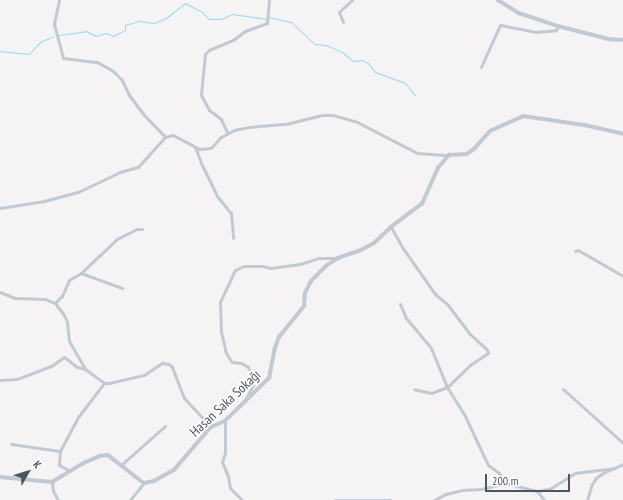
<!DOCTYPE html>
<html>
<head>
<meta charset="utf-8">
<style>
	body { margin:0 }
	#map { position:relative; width:623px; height:500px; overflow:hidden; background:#f5f3f3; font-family:"PT Sans Narrow",sans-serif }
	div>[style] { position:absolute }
	.stream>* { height:1px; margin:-0.5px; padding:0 0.5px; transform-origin:0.5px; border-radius:0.5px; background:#90daee }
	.minor>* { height:3px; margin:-1.5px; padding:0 1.5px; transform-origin:1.5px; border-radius:1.5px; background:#c1cad2 }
	.tertiary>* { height:3.5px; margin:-1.75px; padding:0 1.75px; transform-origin:1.75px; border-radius:1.75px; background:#c1cad2 }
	span { translate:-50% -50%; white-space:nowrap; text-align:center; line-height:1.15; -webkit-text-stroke:3px #fff; paint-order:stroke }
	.street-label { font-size:14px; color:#4a5661 }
	.north { position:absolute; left:8px; top:452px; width:40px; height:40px; -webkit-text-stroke:3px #fff; paint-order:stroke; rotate:51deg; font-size:11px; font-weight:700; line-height:16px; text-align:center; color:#4a5661 }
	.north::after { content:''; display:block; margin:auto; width:14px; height:18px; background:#4a5661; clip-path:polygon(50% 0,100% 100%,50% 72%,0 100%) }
	.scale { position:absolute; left:485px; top:474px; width:85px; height:18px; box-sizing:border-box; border:2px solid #4a5661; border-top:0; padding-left:5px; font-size:12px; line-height:14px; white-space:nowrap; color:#4a5661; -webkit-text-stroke:3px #fff; paint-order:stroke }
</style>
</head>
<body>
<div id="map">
	<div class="stream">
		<i style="left:269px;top:17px;width:23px;rotate:13deg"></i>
		<i style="left:291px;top:22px;width:33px;rotate:43deg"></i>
		<i style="left:315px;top:44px;width:11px;rotate:5deg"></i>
		<i style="left:326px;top:45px;width:17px;rotate:24deg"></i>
		<i style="left:342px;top:52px;width:14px;rotate:39deg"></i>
		<i style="left:353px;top:61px;width:9px;rotate:-6deg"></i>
		<i style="left:362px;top:60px;width:7px;rotate:27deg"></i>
		<i style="left:368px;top:63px;width:11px;rotate:52deg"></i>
		<i style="left:375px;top:72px;width:32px;rotate:20deg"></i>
		<i style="left:405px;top:83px;width:16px;rotate:50deg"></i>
		<i style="left:59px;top:35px;width:27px;rotate:-8deg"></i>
		<i style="left:86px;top:31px;width:11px;rotate:27deg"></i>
		<i style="left:96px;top:36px;width:10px;rotate:-17deg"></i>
		<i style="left:106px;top:33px;width:8px;rotate:23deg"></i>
		<i style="left:113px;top:36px;width:13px;rotate:-27deg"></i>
		<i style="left:125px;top:30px;width:5px;rotate:-90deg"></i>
		<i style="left:125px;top:25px;width:15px;rotate:-16deg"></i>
		<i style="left:139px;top:21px;width:15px;rotate:8deg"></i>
		<i style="left:154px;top:23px;width:13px;rotate:-23deg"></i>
		<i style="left:166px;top:18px;width:24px;rotate:-38deg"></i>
		<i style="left:185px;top:3px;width:19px;rotate:28deg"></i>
		<i style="left:202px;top:12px;width:10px;rotate:45deg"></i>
		<i style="left:209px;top:19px;width:12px"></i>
		<i style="left:221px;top:19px;width:12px;rotate:-24deg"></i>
		<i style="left:232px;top:14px;width:34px;rotate:8deg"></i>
		<i style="left:0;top:51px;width:29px;rotate:6deg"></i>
		<i style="left:29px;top:54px;width:16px;rotate:-47deg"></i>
		<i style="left:40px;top:42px;width:15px;rotate:-23deg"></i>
	</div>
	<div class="minor">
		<i style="left:59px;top:0;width:25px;rotate:102deg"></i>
		<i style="left:54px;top:24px;width:35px;rotate:75deg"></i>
		<i style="left:63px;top:58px;width:34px;rotate:7deg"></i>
		<i style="left:97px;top:62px;width:18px;rotate:29deg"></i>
		<i style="left:113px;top:71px;width:13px;rotate:45deg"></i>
		<i style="left:122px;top:80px;width:17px;rotate:65deg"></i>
		<i style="left:129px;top:95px;width:26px;rotate:53deg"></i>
		<i style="left:145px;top:116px;width:29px;rotate:46deg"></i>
		<i style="left:343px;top:22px;width:11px;rotate:-112deg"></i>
		<i style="left:339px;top:12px;width:18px;rotate:-43deg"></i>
		<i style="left:481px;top:67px;width:46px;rotate:-65.7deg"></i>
		<i style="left:500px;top:25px;width:36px;rotate:11deg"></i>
		<i style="left:535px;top:32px;width:21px;rotate:-5deg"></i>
		<i style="left:556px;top:30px;width:4px;rotate:-63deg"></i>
		<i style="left:227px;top:132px;width:14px;rotate:-115deg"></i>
		<i style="left:221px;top:119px;width:15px;rotate:-143deg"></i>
		<i style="left:209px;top:110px;width:17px;rotate:-118deg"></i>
		<i style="left:201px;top:95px;width:41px;rotate:-84.4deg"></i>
		<i style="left:205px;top:54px;width:6px;rotate:-45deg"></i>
		<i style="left:209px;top:50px;width:26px;rotate:-23deg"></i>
		<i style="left:233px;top:40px;width:15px;rotate:-37deg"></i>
		<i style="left:245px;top:31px;width:23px;rotate:-20deg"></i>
		<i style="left:267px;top:23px;width:23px;rotate:-85deg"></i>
		<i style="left:195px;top:147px;width:19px;rotate:69deg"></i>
		<i style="left:202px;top:165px;width:34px;rotate:64deg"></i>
		<i style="left:217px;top:196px;width:22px;rotate:51deg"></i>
		<i style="left:231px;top:213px;width:25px;rotate:85deg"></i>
		<i style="left:0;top:208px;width:45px;rotate:-9deg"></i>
		<i style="left:44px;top:201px;width:35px;rotate:-15deg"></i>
		<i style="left:78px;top:192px;width:47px;rotate:-25.5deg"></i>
		<i style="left:120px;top:172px;width:19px;rotate:-16deg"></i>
		<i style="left:138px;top:167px;width:40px;rotate:-48deg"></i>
		<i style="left:165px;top:137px;width:8px;rotate:-14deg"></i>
		<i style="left:173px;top:135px;width:30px;rotate:28deg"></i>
		<i style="left:199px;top:149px;width:12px;rotate:-5deg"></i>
		<i style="left:211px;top:148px;width:15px;rotate:-48deg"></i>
		<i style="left:221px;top:137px;width:15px;rotate:-28deg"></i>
		<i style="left:234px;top:130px;width:15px;rotate:-11deg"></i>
		<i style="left:249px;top:127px;width:37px;rotate:-5deg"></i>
		<i style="left:286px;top:124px;width:37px;rotate:-14deg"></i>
		<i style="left:322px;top:115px;width:11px"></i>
		<i style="left:333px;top:115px;width:25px;rotate:16deg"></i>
		<i style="left:357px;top:122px;width:68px;rotate:27.3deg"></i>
		<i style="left:417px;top:153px;width:32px;rotate:4deg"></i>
		<i style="left:391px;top:227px;width:23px;rotate:61deg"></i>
		<i style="left:402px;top:247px;width:57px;rotate:54.9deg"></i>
		<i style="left:435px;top:294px;width:17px;rotate:40deg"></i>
		<i style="left:448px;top:305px;width:36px;rotate:53deg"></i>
		<i style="left:470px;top:334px;width:23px;rotate:43deg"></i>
		<i style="left:487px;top:350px;width:3px;rotate:72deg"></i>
		<i style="left:488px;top:353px;width:23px;rotate:146deg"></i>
		<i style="left:469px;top:366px;width:30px;rotate:136deg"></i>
		<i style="left:447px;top:387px;width:32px;rotate:58deg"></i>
		<i style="left:464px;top:414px;width:56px;rotate:64.8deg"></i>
		<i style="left:488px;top:465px;width:14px;rotate:36deg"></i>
		<i style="left:499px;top:473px;width:12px;rotate:59deg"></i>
		<i style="left:575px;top:251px;width:3px;rotate:-18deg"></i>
		<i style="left:578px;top:250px;width:52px;rotate:30deg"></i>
		<i style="left:81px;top:273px;width:44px;rotate:20.1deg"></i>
		<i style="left:0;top:292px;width:16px;rotate:22deg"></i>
		<i style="left:15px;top:298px;width:30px;rotate:2deg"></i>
		<i style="left:45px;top:299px;width:11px;rotate:22deg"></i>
		<i style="left:55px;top:303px;width:15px;rotate:53deg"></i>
		<i style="left:64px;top:315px;width:8px;rotate:67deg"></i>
		<i style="left:67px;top:322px;width:19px;rotate:84deg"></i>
		<i style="left:69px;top:341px;width:32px;rotate:60deg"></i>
		<i style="left:85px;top:369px;width:8px;rotate:-166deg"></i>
		<i style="left:77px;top:367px;width:16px;rotate:-142deg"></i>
		<i style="left:64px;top:357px;width:16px;rotate:145deg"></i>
		<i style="left:51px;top:366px;width:36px;rotate:159deg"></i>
		<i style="left:17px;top:379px;width:17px;rotate:177deg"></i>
		<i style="left:55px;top:303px;width:10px;rotate:-45deg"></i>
		<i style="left:62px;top:296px;width:17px;rotate:-66deg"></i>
		<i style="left:69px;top:280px;width:14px;rotate:-30deg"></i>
		<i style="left:81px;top:273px;width:50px;rotate:-43.4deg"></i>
		<i style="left:117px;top:239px;width:22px;rotate:-27deg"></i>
		<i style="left:137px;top:229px;width:5px"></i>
		<i style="left:400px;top:304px;width:15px;rotate:67deg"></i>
		<i style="left:406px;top:318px;width:39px;rotate:50deg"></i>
		<i style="left:431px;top:348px;width:42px;rotate:67.7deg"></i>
		<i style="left:447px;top:387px;width:17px;rotate:159deg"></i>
		<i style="left:431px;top:393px;width:17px;rotate:-167deg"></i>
		<i style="left:85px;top:369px;width:24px;rotate:36deg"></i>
		<i style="left:104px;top:383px;width:5px"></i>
		<i style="left:109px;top:383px;width:36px;rotate:-13deg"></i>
		<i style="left:144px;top:375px;width:22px;rotate:-34deg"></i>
		<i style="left:162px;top:363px;width:7px;rotate:8deg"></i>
		<i style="left:169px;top:364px;width:4px;rotate:45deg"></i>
		<i style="left:172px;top:367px;width:33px;rotate:69deg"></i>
		<i style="left:184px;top:398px;width:40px;rotate:47deg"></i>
		<i style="left:563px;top:389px;width:81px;rotate:42deg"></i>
		<i style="left:244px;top:402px;width:19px;rotate:-62deg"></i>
		<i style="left:253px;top:385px;width:8px;rotate:-97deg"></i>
		<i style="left:252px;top:377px;width:11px;rotate:-112deg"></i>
		<i style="left:248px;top:367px;width:8px;rotate:-150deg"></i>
		<i style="left:241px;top:363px;width:9px;rotate:-174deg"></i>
		<i style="left:232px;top:362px;width:11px;rotate:-124deg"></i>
		<i style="left:226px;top:353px;width:22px;rotate:-103deg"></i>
		<i style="left:221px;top:332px;width:30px;rotate:-92deg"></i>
		<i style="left:220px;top:302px;width:35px;rotate:-65deg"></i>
		<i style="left:235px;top:270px;width:10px;rotate:-24deg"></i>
		<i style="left:244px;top:266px;width:18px"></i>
		<i style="left:262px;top:266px;width:9px;rotate:13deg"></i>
		<i style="left:271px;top:268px;width:29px;rotate:-8deg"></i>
		<i style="left:300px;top:264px;width:20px;rotate:-18deg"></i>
		<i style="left:319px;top:258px;width:19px"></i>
		<i style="left:225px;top:421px;width:32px;rotate:90deg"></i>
		<i style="left:225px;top:453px;width:9px;rotate:108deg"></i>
		<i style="left:222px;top:462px;width:15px;rotate:67deg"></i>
		<i style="left:228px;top:476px;width:12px;rotate:81deg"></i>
		<i style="left:230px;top:488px;width:17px;rotate:45deg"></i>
		<i style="left:11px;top:444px;width:49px;rotate:8.1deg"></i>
		<i style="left:121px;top:465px;width:59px;rotate:-41.6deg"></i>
		<i style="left:70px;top:471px;width:13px;rotate:-151deg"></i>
		<i style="left:59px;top:465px;width:14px;rotate:-86deg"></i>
		<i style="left:60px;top:451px;width:40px;rotate:-62deg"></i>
		<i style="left:79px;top:416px;width:41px;rotate:-52.9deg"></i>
		<i style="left:52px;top:482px;width:9px;rotate:84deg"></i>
		<i style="left:53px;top:491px;width:10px;rotate:61deg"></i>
		<i style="left:537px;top:491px;width:11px;rotate:52deg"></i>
		<i style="left:130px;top:500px;width:22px;rotate:-51deg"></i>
		<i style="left:335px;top:500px;width:55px"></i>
		<i style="left:434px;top:500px;width:13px;rotate:-27deg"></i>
		<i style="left:446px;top:494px;width:16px;rotate:-14deg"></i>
		<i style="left:462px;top:490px;width:19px;rotate:-3deg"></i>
		<i style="left:481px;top:489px;width:25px;rotate:-14deg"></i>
		<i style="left:505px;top:483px;width:33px;rotate:14deg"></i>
		<i style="left:537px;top:491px;width:7px;rotate:-8deg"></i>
		<i style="left:544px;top:490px;width:7px;rotate:-16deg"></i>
		<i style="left:551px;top:488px;width:28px;rotate:-32deg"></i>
		<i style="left:575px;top:473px;width:40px;rotate:-7.1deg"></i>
		<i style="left:587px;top:500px;width:17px;rotate:-73deg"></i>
		<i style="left:592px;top:484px;width:7px;rotate:-56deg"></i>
		<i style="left:596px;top:478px;width:9px;rotate:-36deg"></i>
		<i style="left:603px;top:473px;width:22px;rotate:-24deg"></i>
	</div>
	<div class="tertiary">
		<i style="left:498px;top:0;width:25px;rotate:32deg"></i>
		<i style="left:519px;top:13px;width:41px;rotate:18.4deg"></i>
		<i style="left:558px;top:26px;width:53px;rotate:14.3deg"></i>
		<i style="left:609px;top:39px;width:14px;rotate:4deg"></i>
		<i style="left:0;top:477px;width:52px;rotate:5.5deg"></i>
		<i style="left:52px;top:482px;width:37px;rotate:-31deg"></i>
		<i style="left:84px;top:463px;width:17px;rotate:-24deg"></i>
		<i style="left:100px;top:456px;width:8px;rotate:-7deg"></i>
		<i style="left:108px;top:455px;width:46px;rotate:37.9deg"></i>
		<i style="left:144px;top:483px;width:10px;rotate:-11deg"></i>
		<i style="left:154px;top:481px;width:23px;rotate:-29deg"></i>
		<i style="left:174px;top:470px;width:57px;rotate:-49.3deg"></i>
		<i style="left:211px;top:427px;width:15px;rotate:-23deg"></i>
		<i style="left:225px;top:421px;width:62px;rotate:-44.3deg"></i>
		<i style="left:269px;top:378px;width:31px;rotate:-79deg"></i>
		<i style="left:275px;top:348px;width:12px;rotate:-70deg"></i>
		<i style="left:279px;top:337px;width:40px;rotate:-51deg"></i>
		<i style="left:304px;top:306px;width:13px;rotate:-86deg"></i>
		<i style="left:305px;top:293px;width:13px;rotate:-63deg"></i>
		<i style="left:311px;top:281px;width:21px;rotate:-45deg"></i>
		<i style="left:326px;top:266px;width:14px;rotate:-34deg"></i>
		<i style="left:338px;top:258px;width:24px;rotate:-19deg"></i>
		<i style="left:361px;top:250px;width:15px;rotate:-28deg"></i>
		<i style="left:374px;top:243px;width:23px;rotate:-43deg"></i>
		<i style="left:391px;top:227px;width:39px;rotate:-37deg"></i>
		<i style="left:422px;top:204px;width:39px;rotate:-66deg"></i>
		<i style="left:438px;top:168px;width:17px;rotate:-50deg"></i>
		<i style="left:449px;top:155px;width:18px;rotate:-3deg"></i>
		<i style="left:467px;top:154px;width:9px;rotate:-36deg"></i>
		<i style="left:474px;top:149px;width:24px;rotate:-48deg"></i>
		<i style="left:490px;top:131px;width:36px;rotate:-24deg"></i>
		<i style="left:523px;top:116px;width:63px;rotate:8.3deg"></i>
		<i style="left:585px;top:125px;width:39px;rotate:13deg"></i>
	</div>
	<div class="street-label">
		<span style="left:225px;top:403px;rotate:-43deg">Hasan Saka Sokağı</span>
	</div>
	<div class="north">K</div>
	<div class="scale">200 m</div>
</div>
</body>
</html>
